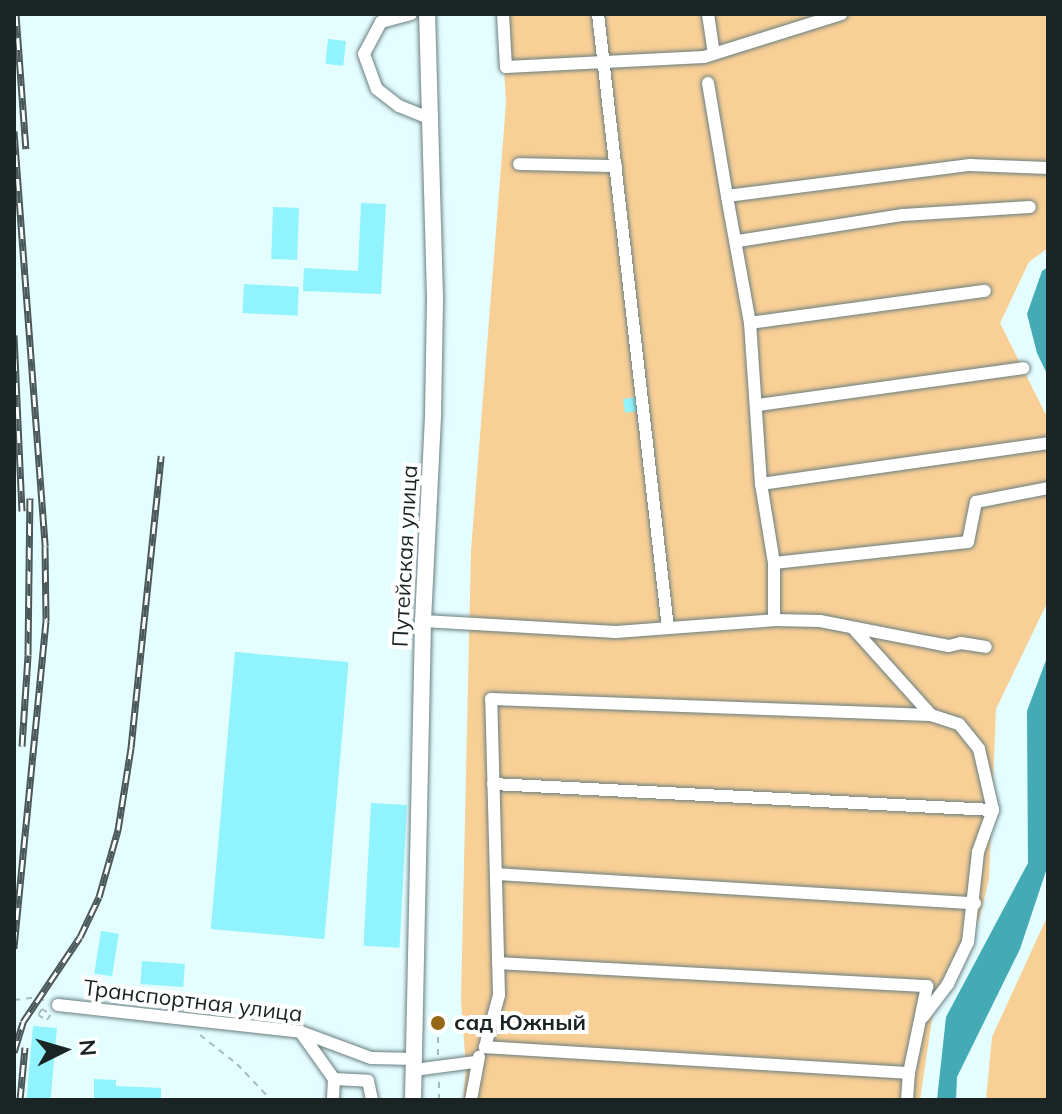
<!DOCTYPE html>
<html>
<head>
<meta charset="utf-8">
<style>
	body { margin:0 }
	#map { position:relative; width:1062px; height:1114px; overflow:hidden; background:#e4fdff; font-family:Mulish,sans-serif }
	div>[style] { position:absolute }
	.green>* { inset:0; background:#f8cf95 }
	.water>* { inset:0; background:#44aab4 }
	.building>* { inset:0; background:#90f3fd; transform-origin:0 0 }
	.path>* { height:2px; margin-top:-1px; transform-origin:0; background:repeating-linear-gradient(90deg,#a6babb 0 6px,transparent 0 12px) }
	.roads { filter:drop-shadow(0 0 2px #697e80) drop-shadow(0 0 2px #697e80) }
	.minor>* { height:12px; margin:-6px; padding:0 6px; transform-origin:6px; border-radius:6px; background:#fff }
	.major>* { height:16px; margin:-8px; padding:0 8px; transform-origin:8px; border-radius:8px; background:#fff }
	.rail>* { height:7px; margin-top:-3.5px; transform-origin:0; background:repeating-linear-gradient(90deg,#fff 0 12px,#4b5859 0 24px); box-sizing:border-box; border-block:2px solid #4b5859 }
	.dots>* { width:22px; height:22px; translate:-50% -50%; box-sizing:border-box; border:4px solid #fff; border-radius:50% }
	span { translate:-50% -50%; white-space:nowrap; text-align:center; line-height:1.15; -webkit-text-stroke:8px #fff; paint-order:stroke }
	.street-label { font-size:22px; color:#1b2425 }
	.poi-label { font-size:22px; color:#1b2425; font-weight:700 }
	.left { translate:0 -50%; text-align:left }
	.frame { position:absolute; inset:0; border:16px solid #1b2425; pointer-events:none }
	.north { position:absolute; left:24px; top:1010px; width:80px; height:80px; -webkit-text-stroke:6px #fff; paint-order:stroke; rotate:85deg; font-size:22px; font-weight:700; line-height:32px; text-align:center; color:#1b2425 }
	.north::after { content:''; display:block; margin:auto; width:28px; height:36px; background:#1b2425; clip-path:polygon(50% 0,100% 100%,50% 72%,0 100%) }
</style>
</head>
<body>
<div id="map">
	<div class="green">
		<i style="clip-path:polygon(501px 14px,1048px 14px,1048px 248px,1029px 262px,1000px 323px,1048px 419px,1048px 601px,996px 709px,989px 879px,980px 916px,959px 968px,933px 1012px,920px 1100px,463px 1100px,466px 1068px,461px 1000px,471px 551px,506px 103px)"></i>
		<i style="clip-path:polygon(1048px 915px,1048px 1100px,986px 1100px,992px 1037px)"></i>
	</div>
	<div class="water">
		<i style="clip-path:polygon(1048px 267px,1048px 376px,1037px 353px,1027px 314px,1042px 271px)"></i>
		<i style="clip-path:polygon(1048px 655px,1048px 865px,1020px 949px,957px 1077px,956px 1100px,937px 1100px,946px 1017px,1028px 863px,1027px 711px)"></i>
	</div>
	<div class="building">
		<i style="left:328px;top:39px;width:18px;height:25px;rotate:6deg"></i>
		<i style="clip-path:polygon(361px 203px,386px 204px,381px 294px,303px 291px,304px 268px,358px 271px)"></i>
		<i style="left:273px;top:207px;width:26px;height:52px;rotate:2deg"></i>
		<i style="left:244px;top:284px;width:55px;height:29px;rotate:3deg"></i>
		<i style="left:637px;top:397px;width:14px;height:14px;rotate:82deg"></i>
		<i style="left:235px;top:652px;width:114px;height:278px;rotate:5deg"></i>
		<i style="left:371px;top:803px;width:36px;height:143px;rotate:3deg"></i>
		<i style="left:101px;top:931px;width:18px;height:43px;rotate:9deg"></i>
		<i style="left:142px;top:961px;width:43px;height:23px;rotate:4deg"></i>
		<i style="left:33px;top:1026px;width:24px;height:74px;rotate:5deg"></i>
		<i style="clip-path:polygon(94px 1079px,116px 1080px,116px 1086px,161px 1088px,161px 1100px,94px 1100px)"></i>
	</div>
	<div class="path">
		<i style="left:14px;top:1000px;width:25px;rotate:-7deg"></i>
		<i style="left:39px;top:997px;width:10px;rotate:37deg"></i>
		<i style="left:47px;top:1012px;width:6px;rotate:-149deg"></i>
		<i style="left:42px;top:1009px;width:7px;rotate:124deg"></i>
		<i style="left:38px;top:1015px;width:10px;rotate:29deg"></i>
		<i style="left:47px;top:1020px;width:7px;rotate:-56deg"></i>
		<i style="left:200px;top:1035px;width:47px;rotate:38.1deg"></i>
		<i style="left:237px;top:1064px;width:50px;rotate:46.6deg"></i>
		<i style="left:438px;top:1055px;width:32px;rotate:-90deg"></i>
		<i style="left:439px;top:1100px;width:19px;rotate:-90deg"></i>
	</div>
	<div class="roads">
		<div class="minor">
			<i style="left:411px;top:14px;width:31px;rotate:165deg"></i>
			<i style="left:381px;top:22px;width:36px;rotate:118deg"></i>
			<i style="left:364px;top:54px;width:37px;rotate:70deg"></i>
			<i style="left:377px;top:89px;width:28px;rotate:38deg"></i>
			<i style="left:399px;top:106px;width:31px;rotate:22deg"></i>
			<i style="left:503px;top:14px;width:53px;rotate:86.8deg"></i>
			<i style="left:506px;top:67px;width:198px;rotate:-2.9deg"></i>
			<i style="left:704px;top:57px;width:144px;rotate:-17.4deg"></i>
			<i style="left:598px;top:14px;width:618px;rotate:83.5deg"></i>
			<i style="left:708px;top:14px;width:40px;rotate:81.5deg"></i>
			<i style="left:708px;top:83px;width:115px;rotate:80.5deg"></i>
			<i style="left:519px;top:164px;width:97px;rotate:1.2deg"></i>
			<i style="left:738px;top:241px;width:167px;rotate:-9deg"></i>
			<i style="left:903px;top:215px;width:127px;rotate:-3.6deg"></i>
			<i style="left:750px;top:323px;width:237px;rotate:-7.8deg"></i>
			<i style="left:758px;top:405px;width:268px;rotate:-7.9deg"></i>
			<i style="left:761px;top:484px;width:290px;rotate:-8.1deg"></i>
			<i style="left:774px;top:563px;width:195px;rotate:-6.2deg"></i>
			<i style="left:968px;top:542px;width:41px;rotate:-78.7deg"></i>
			<i style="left:976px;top:502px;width:73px;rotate:-11deg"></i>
			<i style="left:774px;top:620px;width:57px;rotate:-90deg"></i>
			<i style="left:774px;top:563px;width:80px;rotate:-99.3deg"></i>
			<i style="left:761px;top:484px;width:161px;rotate:-93.9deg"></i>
			<i style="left:750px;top:323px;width:129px;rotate:-100.3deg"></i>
			<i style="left:727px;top:196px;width:245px;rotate:-7.3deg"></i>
			<i style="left:970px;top:165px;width:78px;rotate:2.2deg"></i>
			<i style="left:423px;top:621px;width:193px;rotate:3.3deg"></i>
			<i style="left:616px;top:632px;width:158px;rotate:-4.3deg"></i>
			<i style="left:774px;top:620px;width:46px;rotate:1.2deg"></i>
			<i style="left:820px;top:621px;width:131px;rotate:11deg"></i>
			<i style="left:949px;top:646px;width:12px;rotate:-14deg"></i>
			<i style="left:961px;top:643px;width:25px;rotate:9deg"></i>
			<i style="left:853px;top:628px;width:117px;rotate:48.1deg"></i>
			<i style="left:931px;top:715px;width:29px;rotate:18deg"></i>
			<i style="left:959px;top:724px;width:32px;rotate:51deg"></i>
			<i style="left:979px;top:749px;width:63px;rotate:77.1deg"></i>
			<i style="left:993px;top:810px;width:45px;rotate:109.7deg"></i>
			<i style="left:978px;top:852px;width:91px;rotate:96.3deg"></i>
			<i style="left:968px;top:942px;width:47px;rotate:115.5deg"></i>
			<i style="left:948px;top:984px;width:41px;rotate:127.1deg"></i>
			<i style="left:493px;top:784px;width:501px;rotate:2.98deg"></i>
			<i style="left:496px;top:874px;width:480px;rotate:3.5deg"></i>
			<i style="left:498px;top:963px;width:430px;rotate:3.1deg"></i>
			<i style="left:927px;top:986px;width:89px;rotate:101.7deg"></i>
			<i style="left:58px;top:1005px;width:244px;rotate:6.3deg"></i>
			<i style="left:301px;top:1032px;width:75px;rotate:20.4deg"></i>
			<i style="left:371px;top:1058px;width:44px;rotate:1.3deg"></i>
			<i style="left:302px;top:1034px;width:55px;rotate:54.6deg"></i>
			<i style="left:334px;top:1079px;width:21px;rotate:93deg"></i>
			<i style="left:414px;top:1070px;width:62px;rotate:-7.5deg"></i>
			<i style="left:334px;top:1079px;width:34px;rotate:3deg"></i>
			<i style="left:368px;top:1081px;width:19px;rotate:78deg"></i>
			<i style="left:471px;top:1100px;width:44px;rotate:-79.5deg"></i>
			<i style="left:907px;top:1100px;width:27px;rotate:-86deg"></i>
			<i style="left:909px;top:1073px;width:425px;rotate:-176.5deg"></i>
			<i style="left:485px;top:1047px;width:54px;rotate:-74.9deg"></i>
			<i style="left:499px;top:995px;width:296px;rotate:-91.5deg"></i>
			<i style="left:491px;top:699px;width:440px;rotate:2.1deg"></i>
		</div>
		<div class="major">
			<i style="left:413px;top:1100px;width:479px;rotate:-88.8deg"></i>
			<i style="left:423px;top:621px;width:206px;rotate:-87.2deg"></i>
			<i style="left:433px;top:415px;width:118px;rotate:-89deg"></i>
			<i style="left:435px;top:297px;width:283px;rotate:-91.6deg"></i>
		</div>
	</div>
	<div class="rail">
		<i style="left:16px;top:14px;width:135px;rotate:85.8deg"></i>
		<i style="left:14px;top:131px;width:416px;rotate:85.7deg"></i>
		<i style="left:45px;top:546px;width:75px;rotate:89.2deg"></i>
		<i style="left:46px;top:621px;width:329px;rotate:95.6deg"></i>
		<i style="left:14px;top:335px;width:176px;rotate:87.4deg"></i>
		<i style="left:22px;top:746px;width:91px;rotate:-86.2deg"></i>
		<i style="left:28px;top:655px;width:157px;rotate:-89.3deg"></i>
		<i style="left:14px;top:1052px;width:31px;rotate:-73deg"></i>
		<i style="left:23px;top:1022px;width:102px;rotate:-56.2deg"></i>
		<i style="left:80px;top:937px;width:44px;rotate:-64.6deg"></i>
		<i style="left:99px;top:897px;width:70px;rotate:-74.2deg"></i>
		<i style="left:118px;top:830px;width:83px;rotate:-81deg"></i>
		<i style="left:131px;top:748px;width:294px;rotate:-84.1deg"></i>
		<i style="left:20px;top:1100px;width:53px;rotate:-84.6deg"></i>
	</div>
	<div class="dots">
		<i style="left:438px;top:1023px;background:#956716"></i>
	</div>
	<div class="street-label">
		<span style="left:405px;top:556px;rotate:-87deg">Путейская улица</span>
		<span style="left:193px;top:1001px;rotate:7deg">Транспортная улица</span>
	</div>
	<div class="poi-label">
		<span class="left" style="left:454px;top:1023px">сад Южный</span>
	</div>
	<div class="frame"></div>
	<div class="north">N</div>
</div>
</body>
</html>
